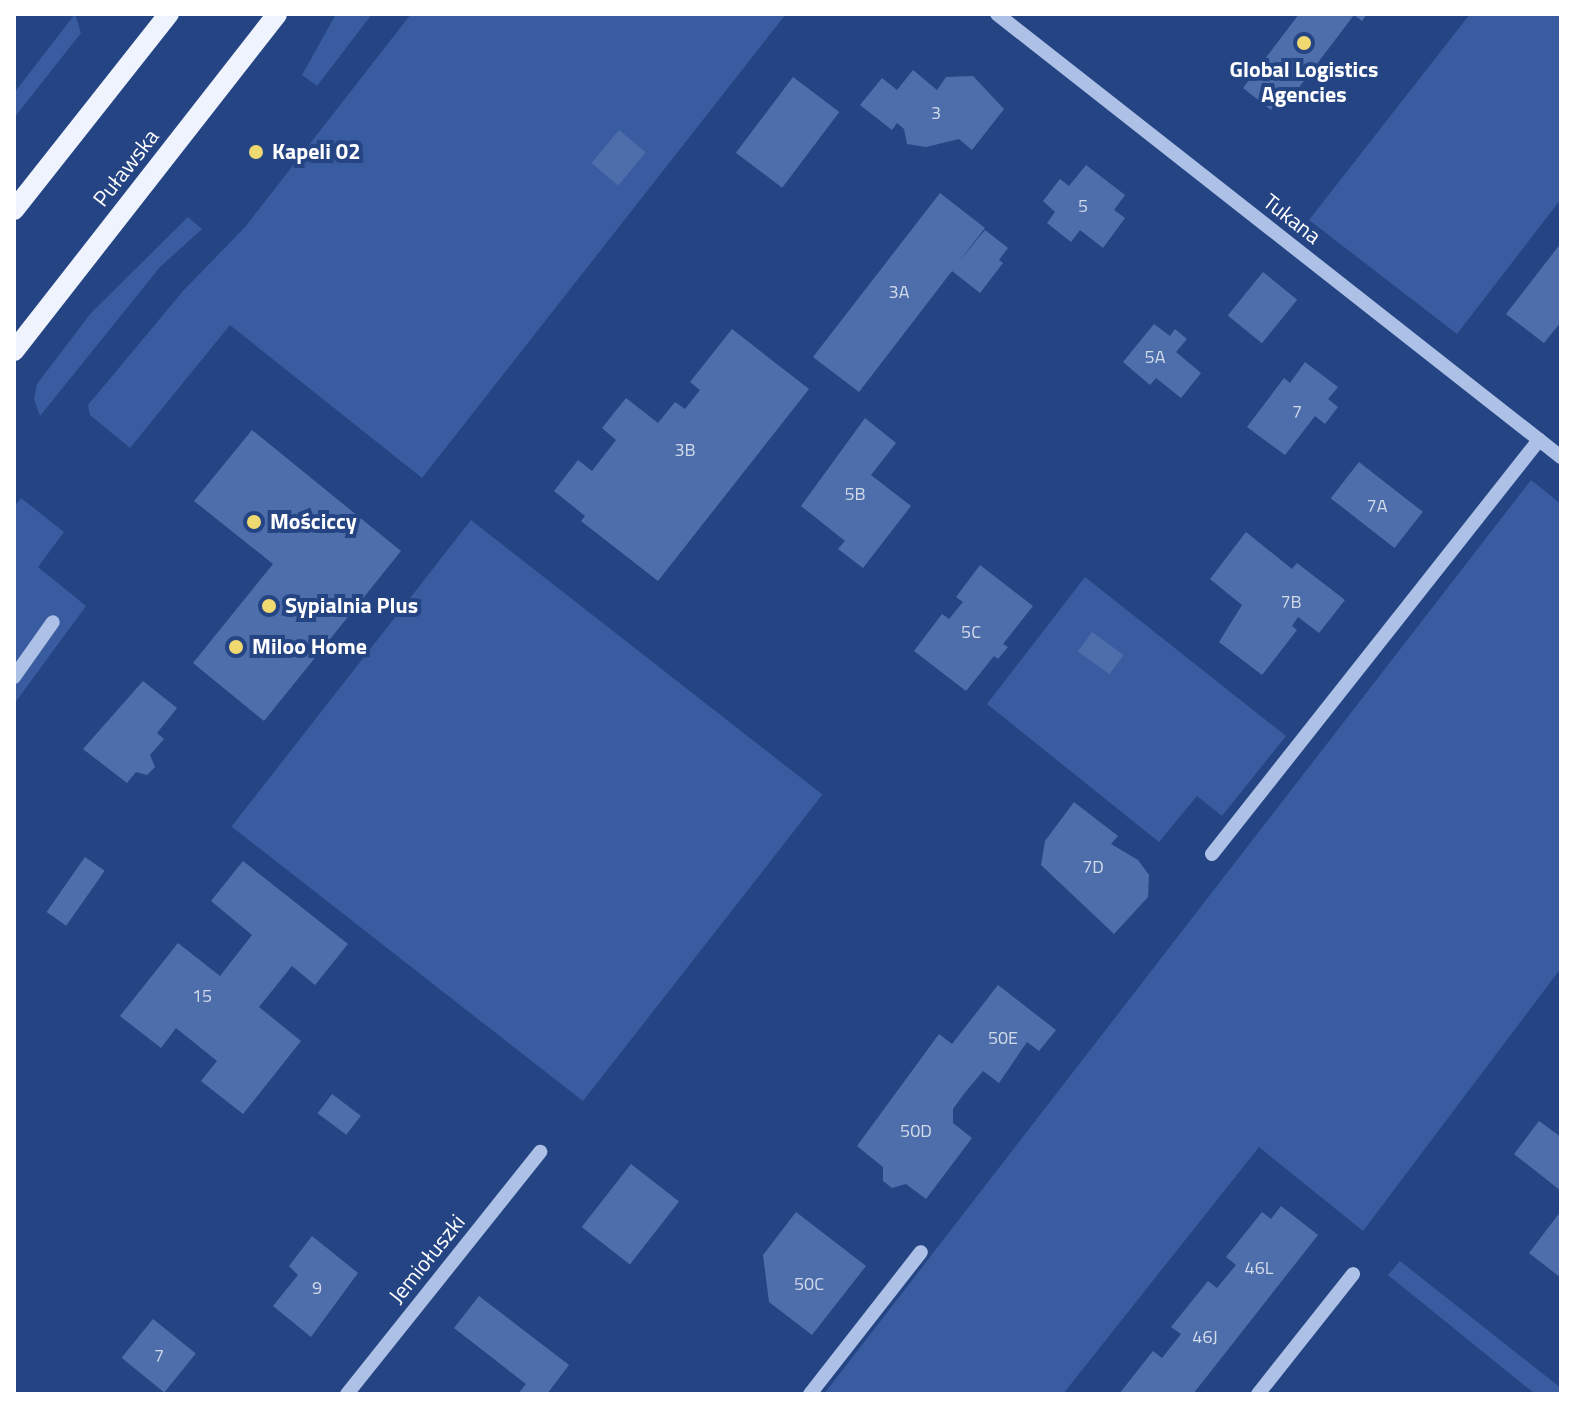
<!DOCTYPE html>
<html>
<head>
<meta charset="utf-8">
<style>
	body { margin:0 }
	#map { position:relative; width:1575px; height:1408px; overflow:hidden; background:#254483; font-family:"Titillium Web",sans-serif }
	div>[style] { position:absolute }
	.green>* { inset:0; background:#395ca0; transform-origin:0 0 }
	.building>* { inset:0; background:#4d6eab; transform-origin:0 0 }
	.minor>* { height:14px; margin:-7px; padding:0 7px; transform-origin:7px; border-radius:7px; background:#adc1e7 }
	.major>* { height:20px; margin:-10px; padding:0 10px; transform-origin:10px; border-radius:10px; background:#eff3fd }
	.dots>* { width:22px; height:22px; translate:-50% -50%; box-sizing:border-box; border:4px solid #254483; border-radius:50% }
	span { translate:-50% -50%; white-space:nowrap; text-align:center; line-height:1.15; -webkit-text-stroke:8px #254483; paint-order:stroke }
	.number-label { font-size:18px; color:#d2dbea }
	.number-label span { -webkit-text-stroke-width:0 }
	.poi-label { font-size:22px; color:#fff; font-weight:700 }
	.left { translate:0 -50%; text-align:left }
	.street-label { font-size:22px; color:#fff }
	.frame { position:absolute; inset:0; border:16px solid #fff; pointer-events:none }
</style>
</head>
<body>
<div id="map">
	<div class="green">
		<i style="clip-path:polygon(75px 14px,81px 33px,14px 118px,14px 93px)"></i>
		<i style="clip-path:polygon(336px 14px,372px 14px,317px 86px,302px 75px)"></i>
		<i style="clip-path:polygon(411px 14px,786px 14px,422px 478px,230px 325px,130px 448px,90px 415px,88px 405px,183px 291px,245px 227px)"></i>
		<i style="clip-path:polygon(1470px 14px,1561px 14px,1561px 199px,1457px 334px,1309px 220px)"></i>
		<i style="clip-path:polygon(188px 217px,202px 229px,160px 267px,40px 416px,34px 399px,37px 384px,91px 313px)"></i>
		<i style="clip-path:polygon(1531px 480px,1561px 504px,1561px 968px,1363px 1231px,1259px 1147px,1063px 1394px,824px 1394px)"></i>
		<i style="clip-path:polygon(21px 498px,64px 532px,38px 567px,86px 606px,14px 704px,14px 507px)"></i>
		<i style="left:471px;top:520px;width:446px;height:389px;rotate:38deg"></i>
		<i style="clip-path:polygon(1085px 577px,1286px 736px,1222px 816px,1197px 796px,1159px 842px,987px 704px)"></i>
		<i style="clip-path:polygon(1400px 1261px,1561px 1388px,1561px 1394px,1535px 1394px,1388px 1275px)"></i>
	</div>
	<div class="building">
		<i style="clip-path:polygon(1299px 14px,1367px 14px,1362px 21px,1354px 15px,1294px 94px,1287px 88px,1271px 110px,1243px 88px)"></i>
		<i style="clip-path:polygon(913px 70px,937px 90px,946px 77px,973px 76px,1004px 109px,972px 150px,959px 139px,926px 147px,907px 144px,904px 129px,897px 123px,892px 130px,860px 105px,882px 78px,897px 90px)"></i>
		<i style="left:793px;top:77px;width:58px;height:95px;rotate:37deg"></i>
		<i style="left:619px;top:130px;width:35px;height:43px;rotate:40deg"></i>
		<i style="clip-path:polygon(1086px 165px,1125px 195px,1114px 210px,1125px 218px,1103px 248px,1080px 230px,1071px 242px,1047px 223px,1055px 212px,1043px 201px,1060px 179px,1069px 186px)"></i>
		<i style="clip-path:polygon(940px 193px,985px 228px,957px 264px,985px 230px,1008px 248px,999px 260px,1003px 263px,980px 293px,952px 271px,859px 392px,813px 357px)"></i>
		<i style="clip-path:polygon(1561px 243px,1561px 322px,1544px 343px,1506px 314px)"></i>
		<i style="left:1263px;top:272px;width:44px;height:56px;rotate:39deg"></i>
		<i style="clip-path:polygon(1154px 324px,1170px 336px,1175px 329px,1187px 339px,1176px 352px,1201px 373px,1181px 398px,1156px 378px,1150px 385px,1123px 362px)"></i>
		<i style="clip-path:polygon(732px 329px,809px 389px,658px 581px,581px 521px,585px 516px,554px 491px,578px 460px,592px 471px,616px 440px,602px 428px,626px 398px,658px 423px,675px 402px,685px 409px,700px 390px,690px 382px)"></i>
		<i style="clip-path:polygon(1305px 362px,1338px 387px,1328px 399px,1338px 407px,1325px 424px,1315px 416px,1285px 455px,1247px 427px,1284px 378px,1290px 383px)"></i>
		<i style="clip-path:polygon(865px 418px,896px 443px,871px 475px,911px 506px,863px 568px,838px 549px,845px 541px,801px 506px)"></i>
		<i style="clip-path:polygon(252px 430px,401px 551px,264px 721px,193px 663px,273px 564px,194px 501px)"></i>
		<i style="left:1359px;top:462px;width:81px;height:46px;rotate:38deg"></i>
		<i style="clip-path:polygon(1246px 532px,1292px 569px,1297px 563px,1345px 600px,1319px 633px,1298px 617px,1292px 626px,1297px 630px,1262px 675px,1219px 642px,1242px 605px,1210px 579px)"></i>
		<i style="clip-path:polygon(980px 565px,1033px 606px,1003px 644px,1008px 647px,998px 659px,994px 656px,966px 691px,914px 651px,942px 614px,949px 619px,963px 602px,956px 597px)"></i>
		<i style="left:1092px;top:632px;width:39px;height:24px;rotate:36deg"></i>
		<i style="clip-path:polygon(143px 681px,177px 708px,157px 733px,164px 739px,150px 755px,155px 767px,147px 775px,136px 772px,127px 783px,83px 749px)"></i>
		<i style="clip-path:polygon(1074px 802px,1118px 836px,1111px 844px,1138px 860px,1149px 875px,1148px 897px,1114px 934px,1041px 865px,1045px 841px)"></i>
		<i style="left:85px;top:857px;width:24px;height:67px;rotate:35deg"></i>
		<i style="clip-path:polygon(243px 861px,348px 944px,315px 985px,292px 966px,259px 1007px,301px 1041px,243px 1114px,201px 1081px,217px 1061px,176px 1028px,161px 1048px,120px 1016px,178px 943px,220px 976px,252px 935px,211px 901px)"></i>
		<i style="clip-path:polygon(998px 985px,1056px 1030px,1039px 1051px,1027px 1042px,999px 1083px,983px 1071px,963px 1095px,953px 1109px,953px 1123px,972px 1138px,926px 1199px,906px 1184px,892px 1188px,883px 1181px,883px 1167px,857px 1146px,939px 1034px,952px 1044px)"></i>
		<i style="left:332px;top:1094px;width:36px;height:24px;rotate:37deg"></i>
		<i style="clip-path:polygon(1539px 1121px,1561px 1137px,1561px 1191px,1514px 1154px)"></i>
		<i style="left:631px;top:1164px;width:61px;height:80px;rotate:38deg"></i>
		<i style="clip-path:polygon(1281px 1206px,1318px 1235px,1193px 1394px,1119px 1394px,1153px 1351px,1162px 1358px,1181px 1334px,1171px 1327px,1208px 1281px,1217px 1288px,1236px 1265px,1226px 1257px,1262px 1212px,1271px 1219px)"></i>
		<i style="clip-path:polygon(1561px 1211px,1561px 1278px,1529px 1253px)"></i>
		<i style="clip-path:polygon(796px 1212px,866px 1266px,812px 1335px,769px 1302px,763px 1255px)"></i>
		<i style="clip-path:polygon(312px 1236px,358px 1273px,311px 1337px,273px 1306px,298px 1275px,289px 1266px)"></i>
		<i style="clip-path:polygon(479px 1296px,569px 1365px,547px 1394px,518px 1394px,526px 1384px,454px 1328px)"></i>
		<i style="left:153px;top:1319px;width:55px;height:50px;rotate:39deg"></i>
	</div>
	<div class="minor">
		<i style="left:997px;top:14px;width:717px;rotate:38.15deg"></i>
		<i style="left:14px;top:677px;width:67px;rotate:-54.7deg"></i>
		<i style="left:1212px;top:854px;width:528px;rotate:-51.7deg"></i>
		<i style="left:347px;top:1394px;width:310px;rotate:-51.4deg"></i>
		<i style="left:810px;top:1394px;width:180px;rotate:-52deg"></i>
		<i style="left:1258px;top:1394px;width:153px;rotate:-51.6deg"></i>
	</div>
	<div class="major">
		<i style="left:14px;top:210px;width:250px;rotate:-51.7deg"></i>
		<i style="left:14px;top:351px;width:427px;rotate:-52deg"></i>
	</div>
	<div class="dots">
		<i style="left:1304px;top:43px;background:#f1d972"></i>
		<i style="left:256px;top:152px;background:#f1d972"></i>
		<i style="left:254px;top:522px;background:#f1d972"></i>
		<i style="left:269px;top:606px;background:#f1d972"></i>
		<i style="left:236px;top:647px;background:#f1d972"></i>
	</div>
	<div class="number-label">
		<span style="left:936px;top:113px">3</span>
		<span style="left:1083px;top:206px">5</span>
		<span style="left:899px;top:292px">3A</span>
		<span style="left:1155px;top:357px">5A</span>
		<span style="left:1297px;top:412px">7</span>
		<span style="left:685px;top:450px">3B</span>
		<span style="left:855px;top:494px">5B</span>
		<span style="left:1377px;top:506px">7A</span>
		<span style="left:1291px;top:602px">7B</span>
		<span style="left:971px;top:632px">5C</span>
		<span style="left:1093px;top:867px">7D</span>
		<span style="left:202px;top:996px">15</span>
		<span style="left:1003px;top:1038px">50E</span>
		<span style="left:916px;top:1131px">50D</span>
		<span style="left:1259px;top:1268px">46L</span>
		<span style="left:809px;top:1284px">50C</span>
		<span style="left:317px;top:1288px">9</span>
		<span style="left:1205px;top:1337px">46J</span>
		<span style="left:159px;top:1356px">7</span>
	</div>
	<div class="poi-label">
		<span style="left:1304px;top:82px">Global Logistics<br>Agencies</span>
		<span class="left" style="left:272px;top:152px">Kapeli 02</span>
		<span class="left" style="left:270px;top:522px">Mościccy</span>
		<span class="left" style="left:285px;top:606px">Sypialnia Plus</span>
		<span class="left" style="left:252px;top:647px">Miloo Home</span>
	</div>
	<div class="street-label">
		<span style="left:126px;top:168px;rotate:-52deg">Puławska</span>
		<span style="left:1292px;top:219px;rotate:38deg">Tukana</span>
		<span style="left:427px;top:1259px;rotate:-51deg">Jemiołuszki</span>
	</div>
	<div class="frame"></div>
</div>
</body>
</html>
